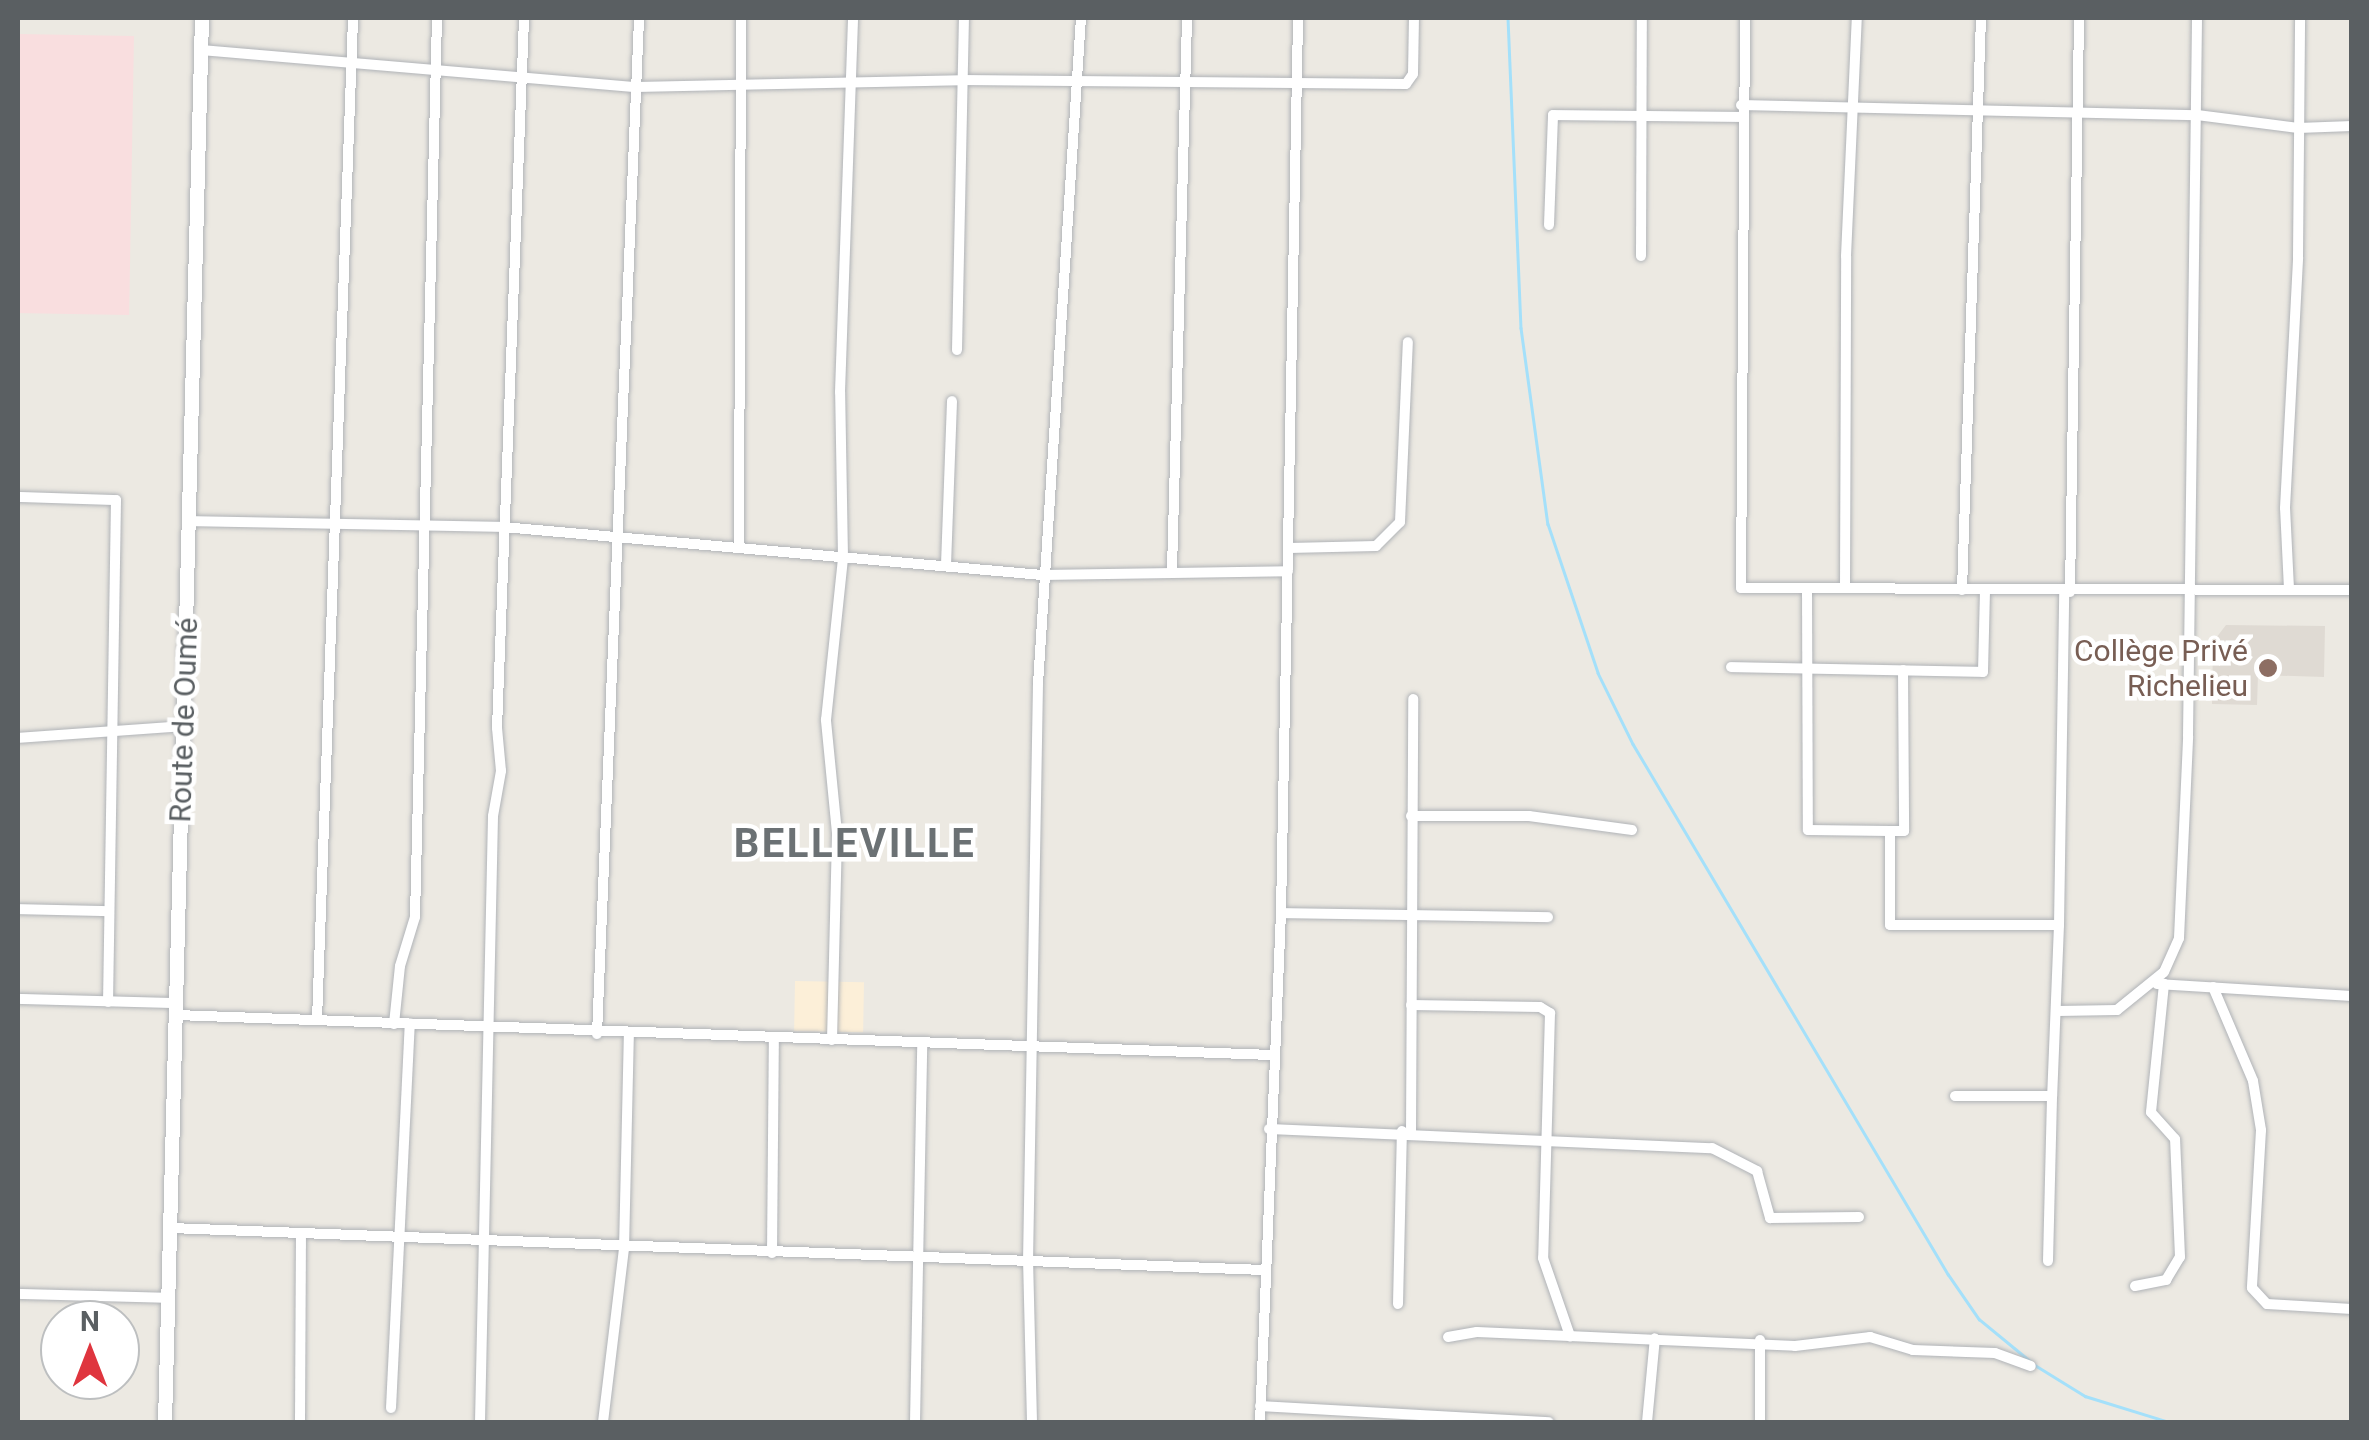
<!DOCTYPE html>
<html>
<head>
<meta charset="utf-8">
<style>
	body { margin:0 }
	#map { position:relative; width:2369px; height:1440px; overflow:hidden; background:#ece9e2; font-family:Roboto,sans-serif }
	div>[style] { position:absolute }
	.commercial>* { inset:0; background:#fcefd8; transform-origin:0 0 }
	.education>* { inset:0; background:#dfdad3 }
	.medical>* { inset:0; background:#f9dedf; transform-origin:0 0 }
	.stream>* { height:2.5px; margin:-1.25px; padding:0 1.25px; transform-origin:1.25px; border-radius:1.25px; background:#a4e0fa }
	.roads { filter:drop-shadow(0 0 2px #b0b3b7) drop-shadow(0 0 2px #b0b3b7) }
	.street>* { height:10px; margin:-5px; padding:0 5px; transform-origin:5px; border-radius:5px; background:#fff }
	.secondary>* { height:14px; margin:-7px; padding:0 7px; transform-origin:7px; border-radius:7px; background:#fff }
	.dots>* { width:28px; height:28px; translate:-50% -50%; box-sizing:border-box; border:5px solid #fff; border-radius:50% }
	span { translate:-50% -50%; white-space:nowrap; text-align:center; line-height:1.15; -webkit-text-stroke:9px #fff; paint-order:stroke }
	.education-label { font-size:30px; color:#785e54 }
	.right { translate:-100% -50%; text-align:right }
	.street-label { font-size:30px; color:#5a5f62 }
	.district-label { font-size:40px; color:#6b7174; font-weight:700; letter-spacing:2.5px }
	.frame { position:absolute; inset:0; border:20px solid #5a5f62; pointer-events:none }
	.north { position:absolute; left:40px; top:1300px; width:100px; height:100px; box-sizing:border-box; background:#fff; border:2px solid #bdbfc0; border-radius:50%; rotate:0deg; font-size:28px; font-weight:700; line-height:40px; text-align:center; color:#5a5f62 }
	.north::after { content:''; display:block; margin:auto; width:35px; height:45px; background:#df353e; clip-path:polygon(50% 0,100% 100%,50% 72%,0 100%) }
</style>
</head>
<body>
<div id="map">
	<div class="commercial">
		<i style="left:795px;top:981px;width:69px;height:50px;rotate:1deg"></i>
	</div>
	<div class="education">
		<i style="clip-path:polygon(2226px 625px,2325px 626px,2324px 677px,2258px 675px,2257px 705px,2212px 704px,2213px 642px)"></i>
	</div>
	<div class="medical">
		<i style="left:18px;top:34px;width:116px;height:279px;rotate:1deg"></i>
	</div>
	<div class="stream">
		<i style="left:1508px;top:18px;width:310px;rotate:87.6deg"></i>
		<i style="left:1521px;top:328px;width:198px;rotate:82.2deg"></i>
		<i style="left:1548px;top:524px;width:157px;rotate:71.4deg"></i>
		<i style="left:1598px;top:673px;width:79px;rotate:63.8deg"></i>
		<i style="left:1633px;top:744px;width:617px;rotate:59.28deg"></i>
		<i style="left:1948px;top:1274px;width:55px;rotate:55.4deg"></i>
		<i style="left:1979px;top:1319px;width:65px;rotate:39.4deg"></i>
		<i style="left:2035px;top:1365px;width:59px;rotate:31.8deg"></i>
		<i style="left:2085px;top:1396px;width:88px;rotate:17.2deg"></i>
	</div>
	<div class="roads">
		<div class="street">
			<i style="left:1745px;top:18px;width:570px;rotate:90.4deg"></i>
			<i style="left:1741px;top:588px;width:611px;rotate:0.19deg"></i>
			<i style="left:201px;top:50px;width:437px;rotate:4.9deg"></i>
			<i style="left:636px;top:87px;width:325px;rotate:-1.2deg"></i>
			<i style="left:961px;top:80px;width:445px;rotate:0.5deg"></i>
			<i style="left:1406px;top:84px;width:12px;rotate:-55deg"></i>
			<i style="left:1413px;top:74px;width:56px;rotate:-89deg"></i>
			<i style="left:1741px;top:105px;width:456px;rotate:1.3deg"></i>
			<i style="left:2197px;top:115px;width:102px;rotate:7.3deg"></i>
			<i style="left:2298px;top:128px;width:54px;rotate:-2.1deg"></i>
			<i style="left:1549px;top:225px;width:110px;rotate:-87.9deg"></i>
			<i style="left:1553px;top:115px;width:188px;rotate:0.6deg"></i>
			<i style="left:1641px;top:256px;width:238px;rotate:-89.8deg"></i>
			<i style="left:957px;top:350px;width:332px;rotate:-88.8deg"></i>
			<i style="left:18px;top:497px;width:98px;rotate:1.8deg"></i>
			<i style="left:116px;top:500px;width:502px;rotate:90.91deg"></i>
			<i style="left:189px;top:521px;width:314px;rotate:1.1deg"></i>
			<i style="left:503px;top:527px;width:541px;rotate:5.09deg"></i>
			<i style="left:1042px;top:575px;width:246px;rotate:-0.9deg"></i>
			<i style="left:739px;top:545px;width:527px;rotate:-89.78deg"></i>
			<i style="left:1289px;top:548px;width:87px;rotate:-1.3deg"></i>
			<i style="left:1376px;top:546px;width:34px;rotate:-45deg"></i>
			<i style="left:1400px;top:522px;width:180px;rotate:-87.5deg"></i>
			<i style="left:946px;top:565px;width:164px;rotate:-87.9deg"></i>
			<i style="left:1172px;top:570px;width:552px;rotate:-88.44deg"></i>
			<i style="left:1807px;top:588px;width:242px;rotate:89.8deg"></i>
			<i style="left:1808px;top:830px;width:82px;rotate:0.7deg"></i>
			<i style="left:1845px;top:588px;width:332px;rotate:-89.8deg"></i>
			<i style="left:1846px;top:256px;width:238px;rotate:-87.4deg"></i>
			<i style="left:2289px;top:589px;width:81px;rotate:-92.8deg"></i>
			<i style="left:2285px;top:508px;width:251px;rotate:-87deg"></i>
			<i style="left:2298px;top:257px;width:239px;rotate:-89.5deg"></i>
			<i style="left:1962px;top:590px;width:572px;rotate:-88.1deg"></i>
			<i style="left:2070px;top:592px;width:574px;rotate:-89.1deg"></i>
			<i style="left:1731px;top:667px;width:252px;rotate:1.1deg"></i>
			<i style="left:1983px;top:672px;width:81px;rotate:-88.6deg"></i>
			<i style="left:1903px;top:670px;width:161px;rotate:89.6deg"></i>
			<i style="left:1904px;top:831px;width:14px;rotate:180deg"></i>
			<i style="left:1890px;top:831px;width:94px;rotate:90deg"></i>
			<i style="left:1890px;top:925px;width:169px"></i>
			<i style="left:2059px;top:925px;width:171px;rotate:92.3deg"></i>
			<i style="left:2052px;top:1096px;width:97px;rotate:180deg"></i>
			<i style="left:18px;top:738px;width:166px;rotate:-4.1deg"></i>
			<i style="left:1411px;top:816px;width:118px"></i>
			<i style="left:1529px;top:816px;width:104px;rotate:7.7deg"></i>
			<i style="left:18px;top:909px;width:89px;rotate:1.3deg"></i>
			<i style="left:1281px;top:913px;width:267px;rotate:0.9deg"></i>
			<i style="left:2059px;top:925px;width:333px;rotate:-89.1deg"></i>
			<i style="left:2157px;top:984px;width:195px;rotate:3.5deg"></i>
			<i style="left:2213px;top:987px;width:102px;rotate:66.9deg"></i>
			<i style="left:2253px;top:1081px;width:50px;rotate:80.7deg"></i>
			<i style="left:2261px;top:1130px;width:158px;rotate:93.3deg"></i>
			<i style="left:2252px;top:1288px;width:22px;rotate:47deg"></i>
			<i style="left:2267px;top:1304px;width:85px;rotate:3.4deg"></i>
			<i style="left:18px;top:999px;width:158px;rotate:1.5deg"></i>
			<i style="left:1411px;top:1005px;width:129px;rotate:0.9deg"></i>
			<i style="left:1540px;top:1007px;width:12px;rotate:31deg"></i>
			<i style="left:1550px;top:1013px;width:245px;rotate:91.6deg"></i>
			<i style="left:1543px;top:1258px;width:83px;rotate:70.9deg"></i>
			<i style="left:2058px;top:1011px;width:59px;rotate:-1deg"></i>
			<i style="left:2117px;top:1010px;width:60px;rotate:-39deg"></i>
			<i style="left:2164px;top:972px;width:37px;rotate:-66deg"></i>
			<i style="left:2179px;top:938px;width:202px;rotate:-87.4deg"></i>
			<i style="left:2188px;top:736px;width:718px;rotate:-89.28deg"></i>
			<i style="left:176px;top:1015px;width:1098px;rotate:2.09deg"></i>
			<i style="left:317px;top:1020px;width:1003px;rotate:-87.94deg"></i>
			<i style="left:394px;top:1024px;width:58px;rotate:-84.1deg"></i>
			<i style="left:400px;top:966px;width:51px;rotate:-73deg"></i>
			<i style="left:415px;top:917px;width:899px;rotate:-88.6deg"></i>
			<i style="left:597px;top:1034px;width:1017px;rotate:-87.63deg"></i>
			<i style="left:832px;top:1040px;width:207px;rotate:-88.6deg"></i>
			<i style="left:837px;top:833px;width:114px;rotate:-95.6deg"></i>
			<i style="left:826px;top:720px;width:164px;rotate:-84deg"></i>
			<i style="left:843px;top:557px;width:165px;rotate:-91deg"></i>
			<i style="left:840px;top:392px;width:374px;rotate:-88deg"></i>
			<i style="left:1269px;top:1129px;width:443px;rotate:2.5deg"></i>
			<i style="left:1712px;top:1148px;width:51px;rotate:27.1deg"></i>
			<i style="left:1757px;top:1171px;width:49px;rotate:74.5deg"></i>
			<i style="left:1770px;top:1218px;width:89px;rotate:-0.6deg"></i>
			<i style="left:1411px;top:1132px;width:433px;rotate:-89.7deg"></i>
			<i style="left:171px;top:1228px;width:1094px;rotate:2.2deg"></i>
			<i style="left:772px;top:1253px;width:212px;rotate:-89.5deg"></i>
			<i style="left:2048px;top:1261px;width:165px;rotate:-88.6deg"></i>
			<i style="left:2135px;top:1286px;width:32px;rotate:-11deg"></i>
			<i style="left:2166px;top:1280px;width:27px;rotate:-59deg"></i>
			<i style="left:2180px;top:1257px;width:118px;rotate:-92.4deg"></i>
			<i style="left:2175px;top:1139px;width:36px;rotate:-132deg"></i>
			<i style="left:2151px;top:1112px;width:129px;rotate:-84.2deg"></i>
			<i style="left:18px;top:1294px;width:151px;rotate:1.5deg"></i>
			<i style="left:1398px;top:1304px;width:173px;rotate:-88.7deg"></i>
			<i style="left:1448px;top:1337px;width:29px;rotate:-10deg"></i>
			<i style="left:1477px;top:1332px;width:318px;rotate:2.5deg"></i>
			<i style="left:1795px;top:1346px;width:76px;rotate:-6.8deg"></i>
			<i style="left:1870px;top:1337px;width:45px;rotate:16.8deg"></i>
			<i style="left:1913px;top:1350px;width:82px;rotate:2.1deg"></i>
			<i style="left:1995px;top:1353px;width:38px;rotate:20deg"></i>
			<i style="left:1760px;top:1340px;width:82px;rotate:90deg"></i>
			<i style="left:1260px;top:1406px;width:289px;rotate:3.2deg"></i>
			<i style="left:391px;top:1408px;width:385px;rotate:-87.2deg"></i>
			<i style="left:300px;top:1422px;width:188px;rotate:-89.7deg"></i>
			<i style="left:480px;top:1422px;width:606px;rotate:-88.77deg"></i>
			<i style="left:493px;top:816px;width:46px;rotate:-79.9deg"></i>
			<i style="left:501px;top:771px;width:43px;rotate:-95.3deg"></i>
			<i style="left:497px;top:728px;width:711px;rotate:-87.82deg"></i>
			<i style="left:603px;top:1422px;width:174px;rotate:-83.1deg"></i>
			<i style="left:624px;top:1249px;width:214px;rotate:-88.7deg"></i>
			<i style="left:915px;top:1422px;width:379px;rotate:-88.9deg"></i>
			<i style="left:1032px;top:1422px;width:160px;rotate:-91.4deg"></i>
			<i style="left:1028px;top:1262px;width:578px;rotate:-89.01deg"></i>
			<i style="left:1038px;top:684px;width:667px;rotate:-86.31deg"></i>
			<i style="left:1260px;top:1422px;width:509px;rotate:-87.64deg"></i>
			<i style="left:1281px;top:913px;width:895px;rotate:-88.91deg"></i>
			<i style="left:1647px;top:1422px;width:84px;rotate:-84.6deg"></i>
		</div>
		<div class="secondary">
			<i style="left:165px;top:1422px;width:1404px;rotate:-88.49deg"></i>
		</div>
	</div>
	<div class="dots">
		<i style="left:2268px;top:668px;background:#8d6e63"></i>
	</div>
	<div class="education-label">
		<span class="right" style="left:2248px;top:668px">Collège Privé<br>Richelieu</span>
	</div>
	<div class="street-label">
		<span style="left:184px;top:720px;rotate:-88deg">Route de Oumé</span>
	</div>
	<div class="district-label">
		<span style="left:855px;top:844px">BELLEVILLE</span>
	</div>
	<div class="frame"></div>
	<div class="north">N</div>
</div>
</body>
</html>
